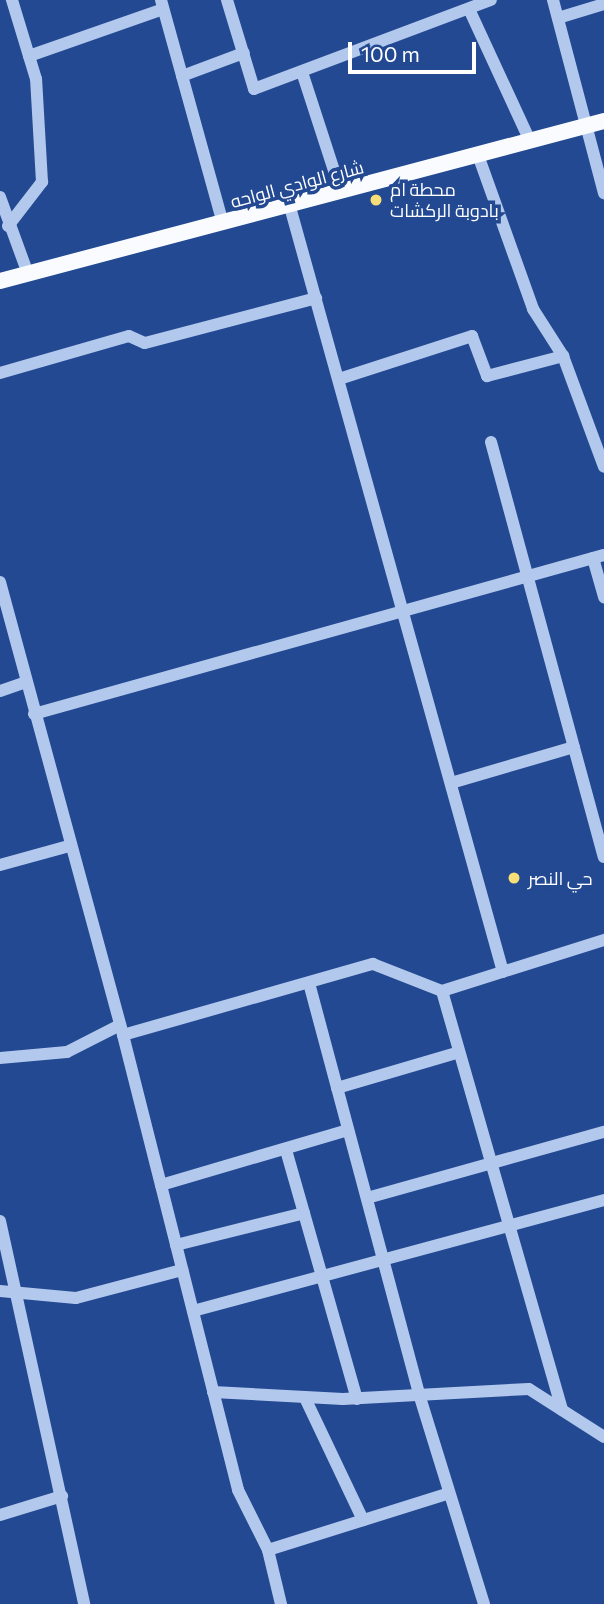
<!DOCTYPE html>
<html>
<head>
<meta charset="utf-8">
<style>
	body { margin:0 }
	#map { position:relative; width:604px; height:1604px; overflow:hidden; background:#224991; font-family:Commissioner,Cairo,sans-serif }
	div>[style] { position:absolute }
	.minor>* { height:12px; margin:-6px; padding:0 6px; transform-origin:6px; border-radius:6px; background:#b3c8ed }
	.major>* { height:16px; margin:-8px; padding:0 8px; transform-origin:8px; border-radius:8px; background:#f9fbff }
	.dots>* { width:19px; height:19px; translate:-50% -50%; box-sizing:border-box; border:4px solid #224991; border-radius:50% }
	span { translate:-50% -50%; white-space:nowrap; text-align:center; line-height:1.15; -webkit-text-stroke:7px #224991; paint-order:stroke }
	.street-label { font-size:18px; color:#fff }
	.poi-label { font-size:18px; color:#fff }
	.left { translate:0 -50%; text-align:left }
	.scale { position:absolute; left:348px; top:42px; width:128px; height:32px; box-sizing:border-box; border:4px solid #fff; border-top:0; padding-left:9px; font-size:21px; line-height:24px; white-space:nowrap; color:#fff; -webkit-text-stroke:5px #224991; paint-order:stroke }
</style>
</head>
<body>
<div id="map">
	<div class="minor">
		<i style="left:161px;top:0;width:231px;rotate:74.5deg"></i>
		<i style="left:227px;top:0;width:93px;rotate:73.1deg"></i>
		<i style="left:254px;top:89px;width:253px;rotate:-20.6deg"></i>
		<i style="left:553px;top:0;width:200px;rotate:75.2deg"></i>
		<i style="left:469px;top:9px;width:145px;rotate:65.2deg"></i>
		<i style="left:558px;top:18px;width:48px;rotate:-16.9deg"></i>
		<i style="left:29px;top:56px;width:142px;rotate:-19.3deg"></i>
		<i style="left:302px;top:72px;width:126px;rotate:72deg"></i>
		<i style="left:182px;top:76px;width:66px;rotate:-20.4deg"></i>
		<i style="left:478px;top:155px;width:164px;rotate:70.3deg"></i>
		<i style="left:533px;top:309px;width:56px;rotate:57.4deg"></i>
		<i style="left:563px;top:356px;width:118px;rotate:69.7deg"></i>
		<i style="left:0;top:197px;width:82px;rotate:70deg"></i>
		<i style="left:290px;top:207px;width:794px;rotate:74.44deg"></i>
		<i style="left:8px;top:226px;width:56px;rotate:-52.3deg"></i>
		<i style="left:42px;top:182px;width:103px;rotate:-93.3deg"></i>
		<i style="left:36px;top:79px;width:83px;rotate:-106.9deg"></i>
		<i style="left:0;top:373px;width:134px;rotate:-16deg"></i>
		<i style="left:129px;top:336px;width:17px;rotate:24deg"></i>
		<i style="left:145px;top:343px;width:177px;rotate:-14.7deg"></i>
		<i style="left:339px;top:379px;width:140px;rotate:-17.9deg"></i>
		<i style="left:472px;top:336px;width:43px;rotate:69.4deg"></i>
		<i style="left:487px;top:376px;width:79px;rotate:-14.7deg"></i>
		<i style="left:491px;top:442px;width:430px;rotate:74.8deg"></i>
		<i style="left:593px;top:558px;width:41px;rotate:74.2deg"></i>
		<i style="left:0;top:582px;width:469px;rotate:74.8deg"></i>
		<i style="left:123px;top:1035px;width:469px;rotate:75.8deg"></i>
		<i style="left:238px;top:1490px;width:67px;rotate:63.4deg"></i>
		<i style="left:268px;top:1550px;width:56px;rotate:76.5deg"></i>
		<i style="left:0;top:691px;width:28px;rotate:-19deg"></i>
		<i style="left:34px;top:714px;width:592px;rotate:-15.59deg"></i>
		<i style="left:451px;top:783px;width:128px;rotate:-16.3deg"></i>
		<i style="left:0;top:865px;width:72px;rotate:-15.4deg"></i>
		<i style="left:309px;top:983px;width:425px;rotate:75deg"></i>
		<i style="left:419px;top:1394px;width:220px;rotate:72.8deg"></i>
		<i style="left:442px;top:991px;width:436px;rotate:74deg"></i>
		<i style="left:123px;top:1035px;width:260px;rotate:-15.9deg"></i>
		<i style="left:373px;top:964px;width:74px;rotate:21.4deg"></i>
		<i style="left:442px;top:991px;width:170px;rotate:-17.5deg"></i>
		<i style="left:0;top:1058px;width:67px;rotate:-5.1deg"></i>
		<i style="left:67px;top:1052px;width:57px;rotate:-27deg"></i>
		<i style="left:337px;top:1088px;width:127px;rotate:-16.4deg"></i>
		<i style="left:286px;top:1150px;width:259px;rotate:74.1deg"></i>
		<i style="left:161px;top:1185px;width:195px;rotate:-16.4deg"></i>
		<i style="left:367px;top:1198px;width:246px;rotate:-15.6deg"></i>
		<i style="left:0;top:1221px;width:392px;rotate:77.6deg"></i>
		<i style="left:176px;top:1245px;width:132px;rotate:-14deg"></i>
		<i style="left:0;top:1291px;width:76px;rotate:5.3deg"></i>
		<i style="left:76px;top:1298px;width:110px;rotate:-14.8deg"></i>
		<i style="left:193px;top:1311px;width:426px;rotate:-15.1deg"></i>
		<i style="left:213px;top:1392px;width:130px;rotate:3.1deg"></i>
		<i style="left:343px;top:1399px;width:186px;rotate:-3.1deg"></i>
		<i style="left:529px;top:1389px;width:89px;rotate:32.6deg"></i>
		<i style="left:306px;top:1400px;width:133px;rotate:64.6deg"></i>
		<i style="left:0;top:1515px;width:65px;rotate:-17deg"></i>
		<i style="left:268px;top:1550px;width:188px;rotate:-17.4deg"></i>
	</div>
	<div class="major">
		<i style="left:0;top:281px;width:625px;rotate:-14.84deg"></i>
	</div>
	<div class="dots">
		<i style="left:376px;top:200px;background:#f8de76"></i>
		<i style="left:514px;top:878px;background:#f8de76"></i>
	</div>
	<div class="street-label">
		<span style="left:297px;top:184px;rotate:-15deg">شارع الوادي الواحه</span>
	</div>
	<div class="poi-label">
		<span class="left" style="left:390px;top:200px">محطة ام<br>بادوبة الركشات</span>
		<span class="left" style="left:528px;top:878px">حي النصر</span>
	</div>
	<div class="scale">100 m</div>
</div>
</body>
</html>
